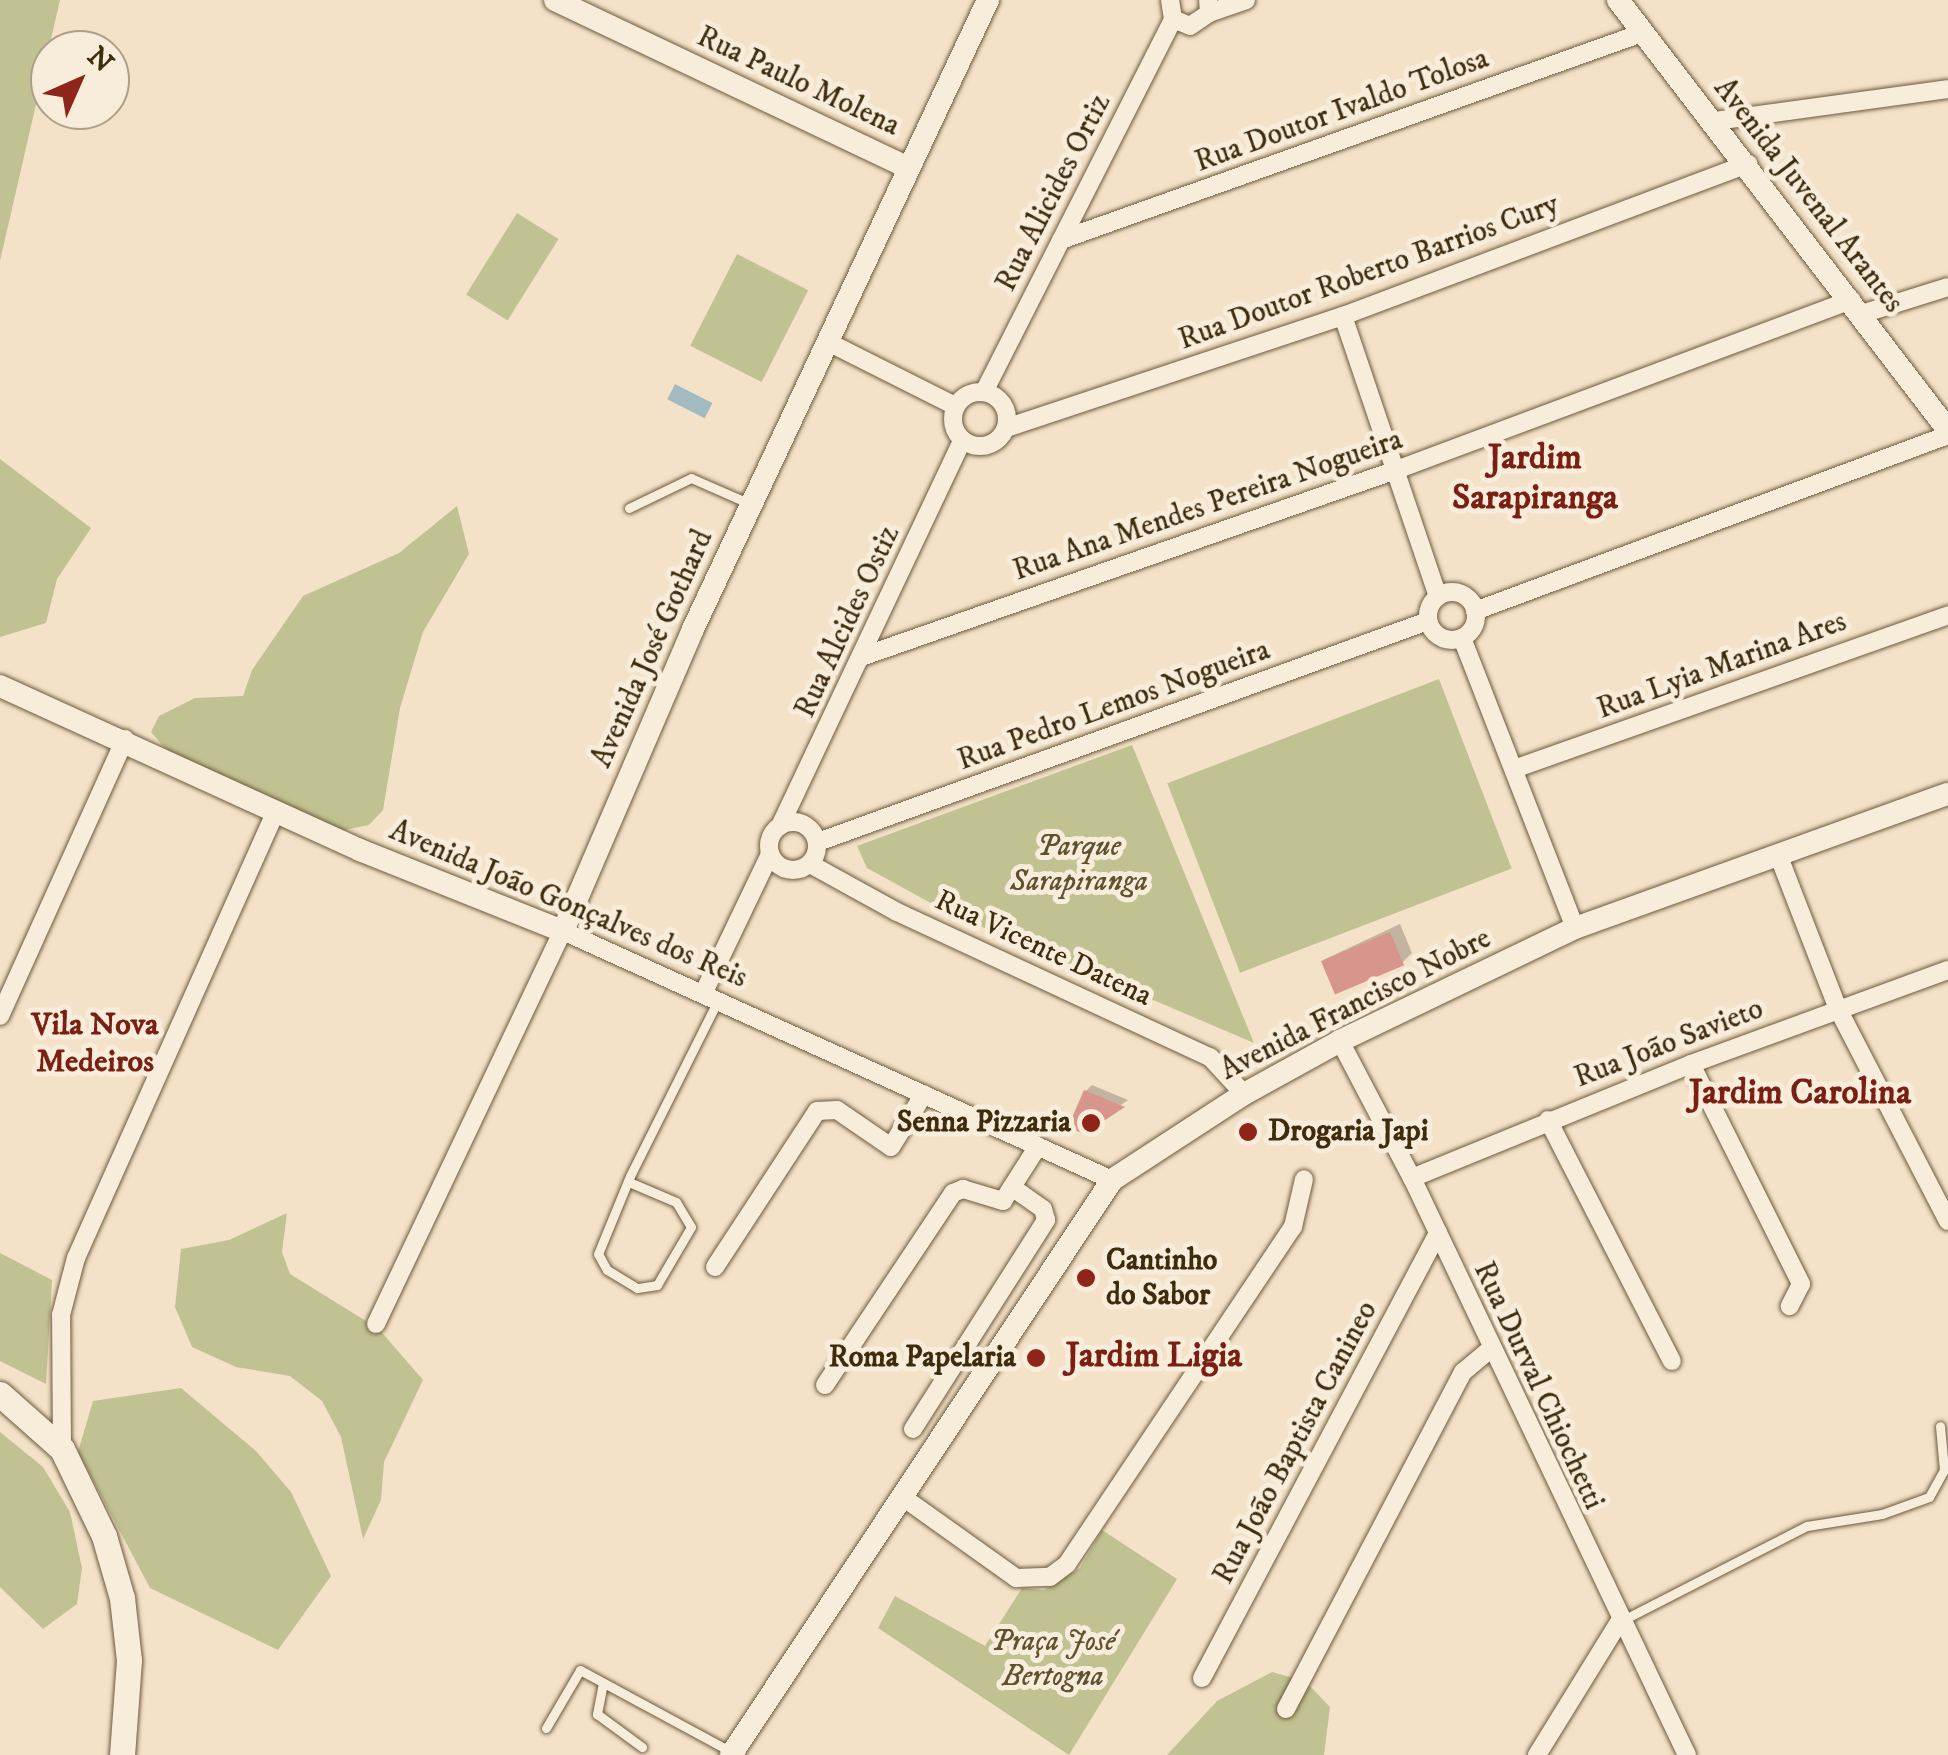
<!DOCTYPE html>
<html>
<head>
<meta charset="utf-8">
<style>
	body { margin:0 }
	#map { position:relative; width:1948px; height:1755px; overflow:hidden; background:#f4e2c8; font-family:"IM FELL DW Pica",serif }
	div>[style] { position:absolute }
	.green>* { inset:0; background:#c1c292; transform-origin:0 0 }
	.water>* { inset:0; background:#a1bbc0; transform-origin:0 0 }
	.shadow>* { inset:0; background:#0003 }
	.building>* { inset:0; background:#d8958c; transform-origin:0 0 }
	.roads { filter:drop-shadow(0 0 2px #6c5a3c) drop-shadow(0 0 2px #6c5a3c) }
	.service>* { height:9px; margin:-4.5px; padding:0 4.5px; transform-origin:4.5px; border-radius:4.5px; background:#f8ecdb }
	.minor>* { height:18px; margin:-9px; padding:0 9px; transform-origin:9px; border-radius:9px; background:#f8ecdb }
	.minor>.ring { margin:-9px; padding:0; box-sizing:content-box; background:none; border:18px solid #f8ecdb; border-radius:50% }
	.tertiary>* { height:22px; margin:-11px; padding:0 11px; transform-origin:11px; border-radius:11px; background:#f8ecdb }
	.secondary>* { height:25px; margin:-12.5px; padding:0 12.5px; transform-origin:12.5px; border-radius:12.5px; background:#f8ecdb }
	.dots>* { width:28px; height:28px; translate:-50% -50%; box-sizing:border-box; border:5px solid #f8ecdb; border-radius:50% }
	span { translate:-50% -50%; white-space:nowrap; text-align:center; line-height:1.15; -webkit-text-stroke:10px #f8ecdb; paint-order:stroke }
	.street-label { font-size:30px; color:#3f2c0e }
	.park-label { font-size:30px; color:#60522f; font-style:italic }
	.poi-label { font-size:30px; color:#3f2c0e; font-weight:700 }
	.right { translate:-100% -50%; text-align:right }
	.left { translate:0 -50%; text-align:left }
	.neighbourhood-label { font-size:32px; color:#7a1f14; font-weight:700 }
	.quarter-label { font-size:35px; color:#7a1f14; font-weight:700 }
	.north { position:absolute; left:30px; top:30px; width:100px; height:100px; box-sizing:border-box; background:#f8ecdb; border:2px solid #ae9f89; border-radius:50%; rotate:45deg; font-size:28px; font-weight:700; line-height:40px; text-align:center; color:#3f2c0e }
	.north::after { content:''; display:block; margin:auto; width:35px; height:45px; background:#8f2418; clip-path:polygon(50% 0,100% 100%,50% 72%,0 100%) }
</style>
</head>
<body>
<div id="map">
	<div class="green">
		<i style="clip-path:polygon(0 0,60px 0,0 261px)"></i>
		<i style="left:517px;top:213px;width:49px;height:96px;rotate:32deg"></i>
		<i style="left:737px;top:254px;width:80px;height:103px;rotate:27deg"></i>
		<i style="clip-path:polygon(0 459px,91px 528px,57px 579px,46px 623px,0 637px)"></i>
		<i style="clip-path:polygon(457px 506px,469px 554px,423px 632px,400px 708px,383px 810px,369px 825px,340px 831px,196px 772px,162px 745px,151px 732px,159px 716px,195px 698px,243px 696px,252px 670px,303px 596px,399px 553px)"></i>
		<i style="left:1439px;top:679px;width:203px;height:291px;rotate:69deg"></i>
		<i style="clip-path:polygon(1132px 745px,1254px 1043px,947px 912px,867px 868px,857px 846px)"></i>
		<i style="clip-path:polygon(287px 1213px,282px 1252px,290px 1274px,379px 1329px,423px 1380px,384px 1462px,381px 1500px,363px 1539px,341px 1437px,322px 1401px,290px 1376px,236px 1367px,192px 1347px,175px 1307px,181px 1249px,229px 1240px)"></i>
		<i style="clip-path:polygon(0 1253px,52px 1280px,46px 1384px,0 1361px)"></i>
		<i style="clip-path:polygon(181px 1388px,256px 1451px,291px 1492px,331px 1576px,278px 1650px,150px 1588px,78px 1452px,93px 1401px)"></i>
		<i style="clip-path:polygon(0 1432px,43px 1467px,70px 1512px,82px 1568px,77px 1604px,43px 1629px,0 1587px)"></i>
		<i style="clip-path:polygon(1102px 1530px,1177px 1579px,1069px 1755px,878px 1628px,895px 1596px,985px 1646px,1022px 1588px,1044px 1590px,1080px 1568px)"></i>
		<i style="clip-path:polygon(1272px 1672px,1305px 1681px,1330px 1707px,1324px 1755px,1167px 1755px,1217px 1701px)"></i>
	</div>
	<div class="water">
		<i style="left:675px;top:384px;width:42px;height:17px;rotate:27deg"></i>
	</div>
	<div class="shadow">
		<i style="clip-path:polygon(1400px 924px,1412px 953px,1402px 963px,1323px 960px)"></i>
		<i style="clip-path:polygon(1092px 1085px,1128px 1100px,1084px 1131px,1086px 1091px)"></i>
	</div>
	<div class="building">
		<i style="left:1390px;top:932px;width:36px;height:75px;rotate:67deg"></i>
		<i style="clip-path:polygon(1084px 1090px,1125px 1107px,1084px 1134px,1068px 1127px)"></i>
	</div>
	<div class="roads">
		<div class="service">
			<i style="left:629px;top:508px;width:69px;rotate:-25.8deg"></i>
			<i style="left:691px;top:478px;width:62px;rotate:23.7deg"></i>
			<i style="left:629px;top:1182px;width:51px;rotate:23.1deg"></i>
			<i style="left:676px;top:1202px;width:29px;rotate:59deg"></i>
			<i style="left:691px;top:1227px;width:67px;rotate:120.4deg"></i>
			<i style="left:657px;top:1285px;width:20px;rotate:171deg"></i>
			<i style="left:637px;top:1288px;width:35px;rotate:-149deg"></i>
			<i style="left:607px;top:1270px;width:18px;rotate:-119deg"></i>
			<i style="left:598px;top:1254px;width:84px;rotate:-67.7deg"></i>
			<i style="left:630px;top:1176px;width:197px;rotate:-63.4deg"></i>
			<i style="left:1621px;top:1621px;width:209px;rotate:-27.1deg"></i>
			<i style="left:1807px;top:1526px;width:76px;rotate:-9.1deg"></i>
			<i style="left:1882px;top:1514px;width:50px;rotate:-19.9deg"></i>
			<i style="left:1929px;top:1497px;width:31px;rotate:-61deg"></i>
			<i style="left:1944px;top:1470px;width:44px;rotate:-95.2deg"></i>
			<i style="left:603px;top:1683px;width:32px;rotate:101deg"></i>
			<i style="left:597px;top:1714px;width:56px;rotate:36.3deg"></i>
			<i style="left:546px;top:1728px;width:67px;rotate:-59.6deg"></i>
			<i style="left:580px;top:1670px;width:170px;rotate:28.4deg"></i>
		</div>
		<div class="minor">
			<i style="left:1170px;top:0;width:19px;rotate:81deg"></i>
			<i style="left:1173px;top:19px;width:18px;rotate:22deg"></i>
			<i style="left:1190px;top:26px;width:23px;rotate:-34deg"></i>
			<i style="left:1209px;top:13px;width:13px;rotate:-94deg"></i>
			<i style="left:1209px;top:13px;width:39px;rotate:-19deg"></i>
			<i style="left:1715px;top:121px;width:235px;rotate:-7.8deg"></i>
			<i style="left:1061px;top:240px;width:617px;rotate:-19.61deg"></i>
			<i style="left:1862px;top:314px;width:90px;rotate:-17.4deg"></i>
			<i style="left:1343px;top:316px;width:296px;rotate:71.3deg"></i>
			<i style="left:826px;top:341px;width:144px;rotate:26.7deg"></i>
			<i class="ring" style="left:953px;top:392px;width:36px;height:36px"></i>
			<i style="left:984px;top:392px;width:418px;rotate:-63.1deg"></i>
			<i style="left:1006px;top:428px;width:355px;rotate:-18.4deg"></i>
			<i style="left:1343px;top:316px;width:433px;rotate:-20.6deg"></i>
			<i class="ring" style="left:1428px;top:592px;width:30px;height:30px"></i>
			<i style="left:1475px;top:611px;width:505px;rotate:-20.41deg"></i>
			<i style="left:1462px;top:638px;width:311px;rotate:68.7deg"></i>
			<i style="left:864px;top:656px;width:567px;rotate:-19.27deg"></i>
			<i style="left:1399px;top:469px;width:483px;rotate:-20.5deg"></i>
			<i style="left:1514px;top:769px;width:461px;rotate:-19.5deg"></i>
			<i class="ring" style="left:769px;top:822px;width:30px;height:30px"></i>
			<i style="left:780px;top:826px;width:426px;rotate:-64.7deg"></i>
			<i style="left:818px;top:842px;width:649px;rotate:-19.92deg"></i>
			<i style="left:1779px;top:857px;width:163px;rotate:68.8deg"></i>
			<i style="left:1838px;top:1009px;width:239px;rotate:62.6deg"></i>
			<i style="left:810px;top:864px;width:99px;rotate:28.9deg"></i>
			<i style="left:897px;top:912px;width:345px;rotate:24.9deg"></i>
			<i style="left:1210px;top:1057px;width:50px;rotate:47.4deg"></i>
			<i style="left:703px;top:994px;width:155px;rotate:-64.4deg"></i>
			<i style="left:0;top:1016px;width:304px;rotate:-65.7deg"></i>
			<i style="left:1340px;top:1041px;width:155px;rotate:62.3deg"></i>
			<i style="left:1412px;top:1178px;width:639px;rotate:64.52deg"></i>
			<i style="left:1691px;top:1064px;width:246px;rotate:63.4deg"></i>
			<i style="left:1801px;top:1284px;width:25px;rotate:117deg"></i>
			<i style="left:1548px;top:1120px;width:271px;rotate:62.8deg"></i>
			<i style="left:1412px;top:1178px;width:301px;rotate:-22.2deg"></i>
			<i style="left:1691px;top:1064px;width:274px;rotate:-20.1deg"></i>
			<i style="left:715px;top:1267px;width:186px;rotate:-56.8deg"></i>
			<i style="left:817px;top:1111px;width:20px;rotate:-3deg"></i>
			<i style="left:837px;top:1110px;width:65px;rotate:34.4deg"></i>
			<i style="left:891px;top:1147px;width:62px;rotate:-58.1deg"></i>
			<i style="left:376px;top:1324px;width:435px;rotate:-64.6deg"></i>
			<i style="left:563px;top:931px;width:603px;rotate:24.4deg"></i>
			<i style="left:825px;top:1385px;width:231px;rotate:-56.3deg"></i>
			<i style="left:953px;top:1193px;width:11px;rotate:-22deg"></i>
			<i style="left:963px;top:1189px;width:42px;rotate:16.7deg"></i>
			<i style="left:1003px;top:1201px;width:65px;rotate:-57.5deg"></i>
			<i style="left:913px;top:1429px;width:248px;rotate:-57.5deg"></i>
			<i style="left:1046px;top:1220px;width:11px;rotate:-105deg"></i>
			<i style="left:1043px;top:1209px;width:38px;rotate:-145deg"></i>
			<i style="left:62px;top:1449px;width:134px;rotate:-90.4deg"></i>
			<i style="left:61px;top:1315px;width:59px;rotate:-75.3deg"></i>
			<i style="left:76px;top:1258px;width:490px;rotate:-65.9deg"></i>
			<i style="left:904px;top:1498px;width:138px;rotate:35.5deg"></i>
			<i style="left:1016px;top:1578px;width:34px;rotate:-2deg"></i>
			<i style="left:1050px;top:1577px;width:21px;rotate:-37deg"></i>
			<i style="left:1067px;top:1564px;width:406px;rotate:-56.2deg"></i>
			<i style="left:1293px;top:1227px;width:49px;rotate:-77.1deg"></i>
			<i style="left:1202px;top:1678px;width:504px;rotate:-62.06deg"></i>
			<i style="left:1286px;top:1709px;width:381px;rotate:-62.3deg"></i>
			<i style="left:1463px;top:1372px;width:34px;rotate:-40deg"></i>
			<i style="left:1537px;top:1755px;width:156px;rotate:-58.3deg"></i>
		</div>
		<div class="tertiary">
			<i style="left:555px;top:0;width:389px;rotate:25.4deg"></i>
			<i style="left:1618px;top:0;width:542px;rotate:52.5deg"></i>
			<i style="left:0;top:686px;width:396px;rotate:24.5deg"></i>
			<i style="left:360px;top:850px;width:219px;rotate:21.8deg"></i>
			<i style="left:563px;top:931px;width:329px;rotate:-66.7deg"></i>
			<i style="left:693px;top:629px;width:695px;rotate:-64.87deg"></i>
			<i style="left:731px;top:1755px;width:690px;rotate:-56.47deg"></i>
			<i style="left:1112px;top:1180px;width:158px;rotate:-33.1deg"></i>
			<i style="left:1244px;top:1094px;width:110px;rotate:-28.9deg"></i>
			<i style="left:1340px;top:1041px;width:261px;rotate:-25.7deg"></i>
			<i style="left:1575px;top:928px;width:396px;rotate:-19.8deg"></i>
		</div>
		<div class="secondary">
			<i style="left:0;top:1394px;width:83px;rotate:41.6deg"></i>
			<i style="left:62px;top:1449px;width:97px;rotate:64.2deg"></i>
			<i style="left:104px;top:1536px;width:65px;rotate:73.8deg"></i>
			<i style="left:122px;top:1598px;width:62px;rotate:83.6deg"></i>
			<i style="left:129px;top:1660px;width:95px;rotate:94.2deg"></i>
		</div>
	</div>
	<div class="dots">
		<i style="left:1091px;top:1123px;background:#8f2418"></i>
		<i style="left:1248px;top:1132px;background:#8f2418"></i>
		<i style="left:1086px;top:1278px;background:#8f2418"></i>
		<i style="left:1036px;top:1358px;background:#8f2418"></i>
	</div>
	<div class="street-label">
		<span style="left:798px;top:82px;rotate:25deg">Rua Paulo Molena</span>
		<span style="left:1342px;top:111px;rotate:-20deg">Rua Doutor Ivaldo Tolosa</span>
		<span style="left:1054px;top:193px;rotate:-63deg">Rua Alicides Ortiz</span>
		<span style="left:1808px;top:196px;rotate:52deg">Avenida Juvenal Arantes</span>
		<span style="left:1369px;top:273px;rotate:-20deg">Rua Doutor Roberto Barrios Cury</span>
		<span style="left:1208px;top:506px;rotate:-19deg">Rua Ana Mendes Pereira Nogueira</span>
		<span style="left:848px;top:622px;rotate:-65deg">Rua Alcides Ostiz</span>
		<span style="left:653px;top:649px;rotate:-66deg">Avenida José Gothard</span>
		<span style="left:1722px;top:666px;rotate:-20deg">Rua Lyia Marina Ares</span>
		<span style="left:1114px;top:706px;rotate:-20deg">Rua Pedro Lemos Nogueira</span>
		<span style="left:568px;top:905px;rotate:23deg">Avenida João Gonçalves dos Reis</span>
		<span style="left:1043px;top:949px;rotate:25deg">Rua Vicente Datena</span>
		<span style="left:1356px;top:1005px;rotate:-27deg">Avenida Francisco Nobre</span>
		<span style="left:1669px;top:1044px;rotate:-21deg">Rua João Savieto</span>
		<span style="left:1538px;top:1386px;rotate:65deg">Rua Durval Chiochetti</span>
		<span style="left:1296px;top:1443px;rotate:-62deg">Rua João Baptista Canineo</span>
	</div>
	<div class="park-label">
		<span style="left:1079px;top:864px">Parque<br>Sarapiranga</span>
		<span style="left:1053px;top:1659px">Praça José<br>Bertogna</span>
	</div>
	<div class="poi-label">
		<span class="right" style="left:1071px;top:1123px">Senna Pizzaria</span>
		<span class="left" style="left:1268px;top:1132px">Drogaria Japi</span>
		<span class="left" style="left:1106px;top:1278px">Cantinho<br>do Sabor</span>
		<span class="right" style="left:1016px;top:1358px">Roma Papelaria</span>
	</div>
	<div class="neighbourhood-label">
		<span style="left:95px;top:1044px">Vila Nova<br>Medeiros</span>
	</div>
	<div class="quarter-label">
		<span style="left:1535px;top:478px">Jardim<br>Sarapiranga</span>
		<span style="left:1800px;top:1093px">Jardim Carolina</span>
		<span style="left:1154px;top:1356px">Jardim Ligia</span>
	</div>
	<div class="north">N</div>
</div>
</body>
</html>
